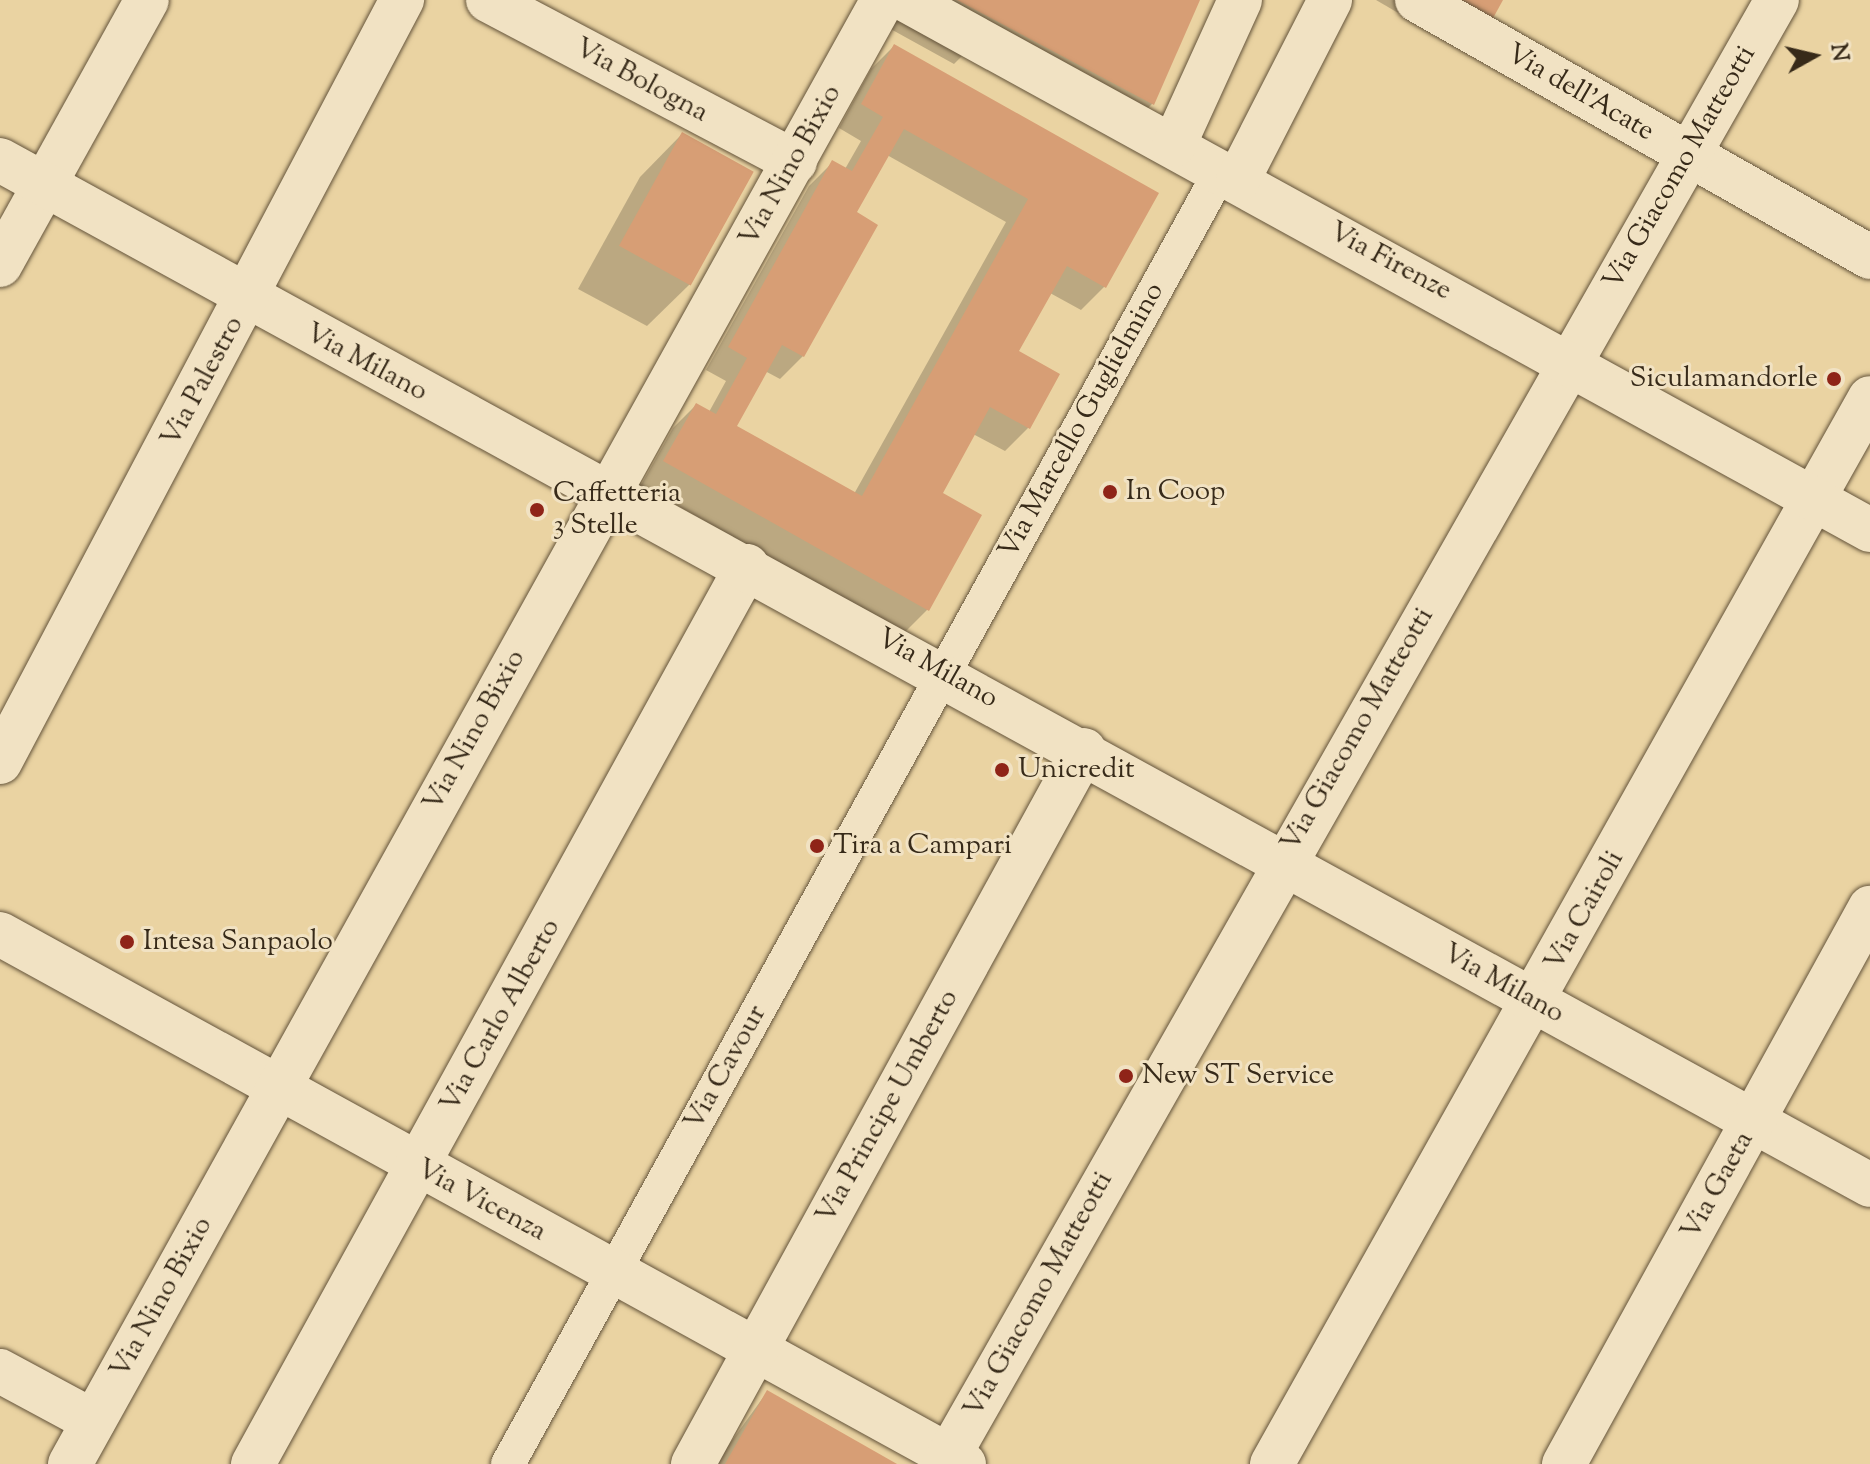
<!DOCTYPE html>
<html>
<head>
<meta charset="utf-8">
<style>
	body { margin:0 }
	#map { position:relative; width:1870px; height:1464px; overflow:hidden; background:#ead3a2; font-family:"Sorts Mill Goudy",serif }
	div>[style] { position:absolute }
	.shadow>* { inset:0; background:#0003 }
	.building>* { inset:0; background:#d79e75; transform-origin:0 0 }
	.roads { filter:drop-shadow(0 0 2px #64543b) drop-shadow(0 0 2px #64543b) }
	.pedestrian>* { height:34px; margin:-17px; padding:0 17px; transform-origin:17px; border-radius:17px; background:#f1e2c3 }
	.minor>* { height:44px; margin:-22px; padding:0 22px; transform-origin:22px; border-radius:22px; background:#f1e2c3 }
	.tertiary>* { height:44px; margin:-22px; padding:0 22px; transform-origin:22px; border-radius:22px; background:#f1e2c3 }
	.secondary>* { height:44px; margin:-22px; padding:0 22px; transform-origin:22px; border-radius:22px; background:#f1e2c3 }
	.dots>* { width:22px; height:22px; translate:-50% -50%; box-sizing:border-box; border:4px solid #f1e2c3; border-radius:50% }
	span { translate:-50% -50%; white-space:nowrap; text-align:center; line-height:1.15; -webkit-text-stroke:6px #f1e2c3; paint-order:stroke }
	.street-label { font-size:28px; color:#372a19 }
	.poi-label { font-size:28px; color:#372a19 }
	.right { translate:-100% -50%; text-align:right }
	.left { translate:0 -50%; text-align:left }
	.north { position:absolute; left:1774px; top:16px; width:80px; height:80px; -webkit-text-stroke:6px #f1e2c3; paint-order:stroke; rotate:82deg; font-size:22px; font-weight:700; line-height:32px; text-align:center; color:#372a19 }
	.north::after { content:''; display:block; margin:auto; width:28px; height:36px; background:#372a19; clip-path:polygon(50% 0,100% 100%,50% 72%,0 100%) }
</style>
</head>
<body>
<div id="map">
	<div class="shadow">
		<i style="clip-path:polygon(902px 0,1198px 0,1152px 104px,1129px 127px,981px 37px,954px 64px,887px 27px)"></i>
		<i style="clip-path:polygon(1376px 0,1500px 0,1460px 49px)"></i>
		<i style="clip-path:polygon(evenodd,894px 46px,1156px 194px,1104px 287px,1081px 310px,1050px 293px,1017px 352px,1057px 375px,1028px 428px,1005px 451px,973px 434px,940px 494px,927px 610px,904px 633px,641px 485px,673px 428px,696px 405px,709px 412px,726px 381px,706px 370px,809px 186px,833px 162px,845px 169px,861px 141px,839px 128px,871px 69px,894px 46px,887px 155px,1006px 222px,854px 494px,734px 426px,765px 371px,780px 379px,803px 356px,854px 213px,887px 155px)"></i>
		<i style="clip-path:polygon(682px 134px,751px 172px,690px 284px,647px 326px,578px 289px,640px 177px)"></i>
		<i style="clip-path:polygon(767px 1392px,893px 1464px,715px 1464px)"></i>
	</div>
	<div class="building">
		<i style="clip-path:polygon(957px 0,1200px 0,1154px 105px)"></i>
		<i style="clip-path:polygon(1458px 0,1503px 0,1492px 20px)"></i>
		<i style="clip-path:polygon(evenodd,894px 44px,1159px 193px,1106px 288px,1067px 266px,1019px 351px,1060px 374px,1030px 429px,990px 407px,943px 493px,982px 515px,929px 611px,663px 461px,696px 403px,716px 414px,747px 358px,728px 347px,832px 160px,852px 171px,883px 117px,861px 104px,894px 44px,904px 129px,1028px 199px,862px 496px,737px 426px,782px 345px,804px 357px,878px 225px,857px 212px,904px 129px)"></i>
		<i style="left:682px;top:132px;width:82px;height:130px;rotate:29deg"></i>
		<i style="clip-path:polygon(767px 1390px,897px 1464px,725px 1464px)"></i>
	</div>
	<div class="roads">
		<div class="pedestrian">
			<i style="left:508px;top:1464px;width:1477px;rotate:-61.13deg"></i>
		</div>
		<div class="minor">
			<i style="left:488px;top:0;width:347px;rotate:27.8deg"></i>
			<i style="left:1417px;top:0;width:521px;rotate:29.57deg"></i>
			<i style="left:0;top:265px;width:303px;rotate:-61deg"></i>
			<i style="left:0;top:934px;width:1100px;rotate:28.8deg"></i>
			<i style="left:0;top:1371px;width:106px;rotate:28.3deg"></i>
			<i style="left:253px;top:1464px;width:1025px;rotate:-61.18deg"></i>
			<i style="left:693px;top:1464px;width:814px;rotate:-61.29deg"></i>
			<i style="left:944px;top:1464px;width:1684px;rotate:-60.36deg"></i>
			<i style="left:1272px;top:1464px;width:1222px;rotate:-60.71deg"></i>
		</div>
		<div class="tertiary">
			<i style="left:906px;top:0;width:1100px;rotate:28.8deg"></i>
			<i style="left:1174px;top:145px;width:159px;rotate:-65.5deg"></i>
			<i style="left:0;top:160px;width:2132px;rotate:28.73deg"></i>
			<i style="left:1238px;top:180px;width:202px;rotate:-62.9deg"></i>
			<i style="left:0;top:762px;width:862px;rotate:-62.19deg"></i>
		</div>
		<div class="secondary">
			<i style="left:70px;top:1464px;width:1675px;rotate:-60.96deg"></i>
			<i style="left:1564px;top:1464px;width:635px;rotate:-61.17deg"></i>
		</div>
	</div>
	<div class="dots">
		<i style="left:1834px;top:379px;background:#8f2418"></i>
		<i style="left:1110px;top:492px;background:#8f2418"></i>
		<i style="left:537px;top:510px;background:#8f2418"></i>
		<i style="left:1002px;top:770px;background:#8f2418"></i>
		<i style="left:817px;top:846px;background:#8f2418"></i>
		<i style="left:127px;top:942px;background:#8f2418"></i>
		<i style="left:1126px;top:1076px;background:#8f2418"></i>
	</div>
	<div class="street-label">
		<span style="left:641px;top:81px;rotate:28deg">Via Bologna</span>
		<span style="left:1580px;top:93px;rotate:30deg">Via dell'Acate</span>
		<span style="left:791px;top:166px;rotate:-61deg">Via Nino Bixio</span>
		<span style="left:1680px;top:168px;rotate:-60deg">Via Giacomo Matteotti</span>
		<span style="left:1390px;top:262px;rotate:28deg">Via Firenze</span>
		<span style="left:366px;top:363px;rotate:28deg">Via Milano</span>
		<span style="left:203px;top:382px;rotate:-62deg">Via Palestro</span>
		<span style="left:1082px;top:421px;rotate:-61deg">Via Marcello Guglielmino</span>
		<span style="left:937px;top:669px;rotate:29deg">Via Milano</span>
		<span style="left:1358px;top:730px;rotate:-60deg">Via Giacomo Matteotti</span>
		<span style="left:475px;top:731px;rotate:-61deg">Via Nino Bixio</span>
		<span style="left:1585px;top:911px;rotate:-61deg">Via Cairoli</span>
		<span style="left:1503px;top:984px;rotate:29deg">Via Milano</span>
		<span style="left:501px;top:1016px;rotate:-61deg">Via Carlo Alberto</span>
		<span style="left:726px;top:1068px;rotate:-61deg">Via Cavour</span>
		<span style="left:888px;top:1107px;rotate:-61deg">Via Principe Umberto</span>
		<span style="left:1718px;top:1186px;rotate:-61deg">Via Gaeta</span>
		<span style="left:481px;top:1201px;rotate:28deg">Via Vicenza</span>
		<span style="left:1039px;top:1295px;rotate:-61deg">Via Giacomo Matteotti</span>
		<span style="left:162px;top:1298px;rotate:-61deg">Via Nino Bixio</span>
	</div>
	<div class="poi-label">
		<span class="right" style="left:1818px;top:379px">Siculamandorle</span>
		<span class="left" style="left:1126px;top:492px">In Coop</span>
		<span class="left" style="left:553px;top:510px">Caffetteria<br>3 Stelle</span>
		<span class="left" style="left:1018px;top:770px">Unicredit</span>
		<span class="left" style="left:833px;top:846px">Tira a Campari</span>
		<span class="left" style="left:143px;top:942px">Intesa Sanpaolo</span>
		<span class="left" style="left:1142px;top:1076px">New ST Service</span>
	</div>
	<div class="north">N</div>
</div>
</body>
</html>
